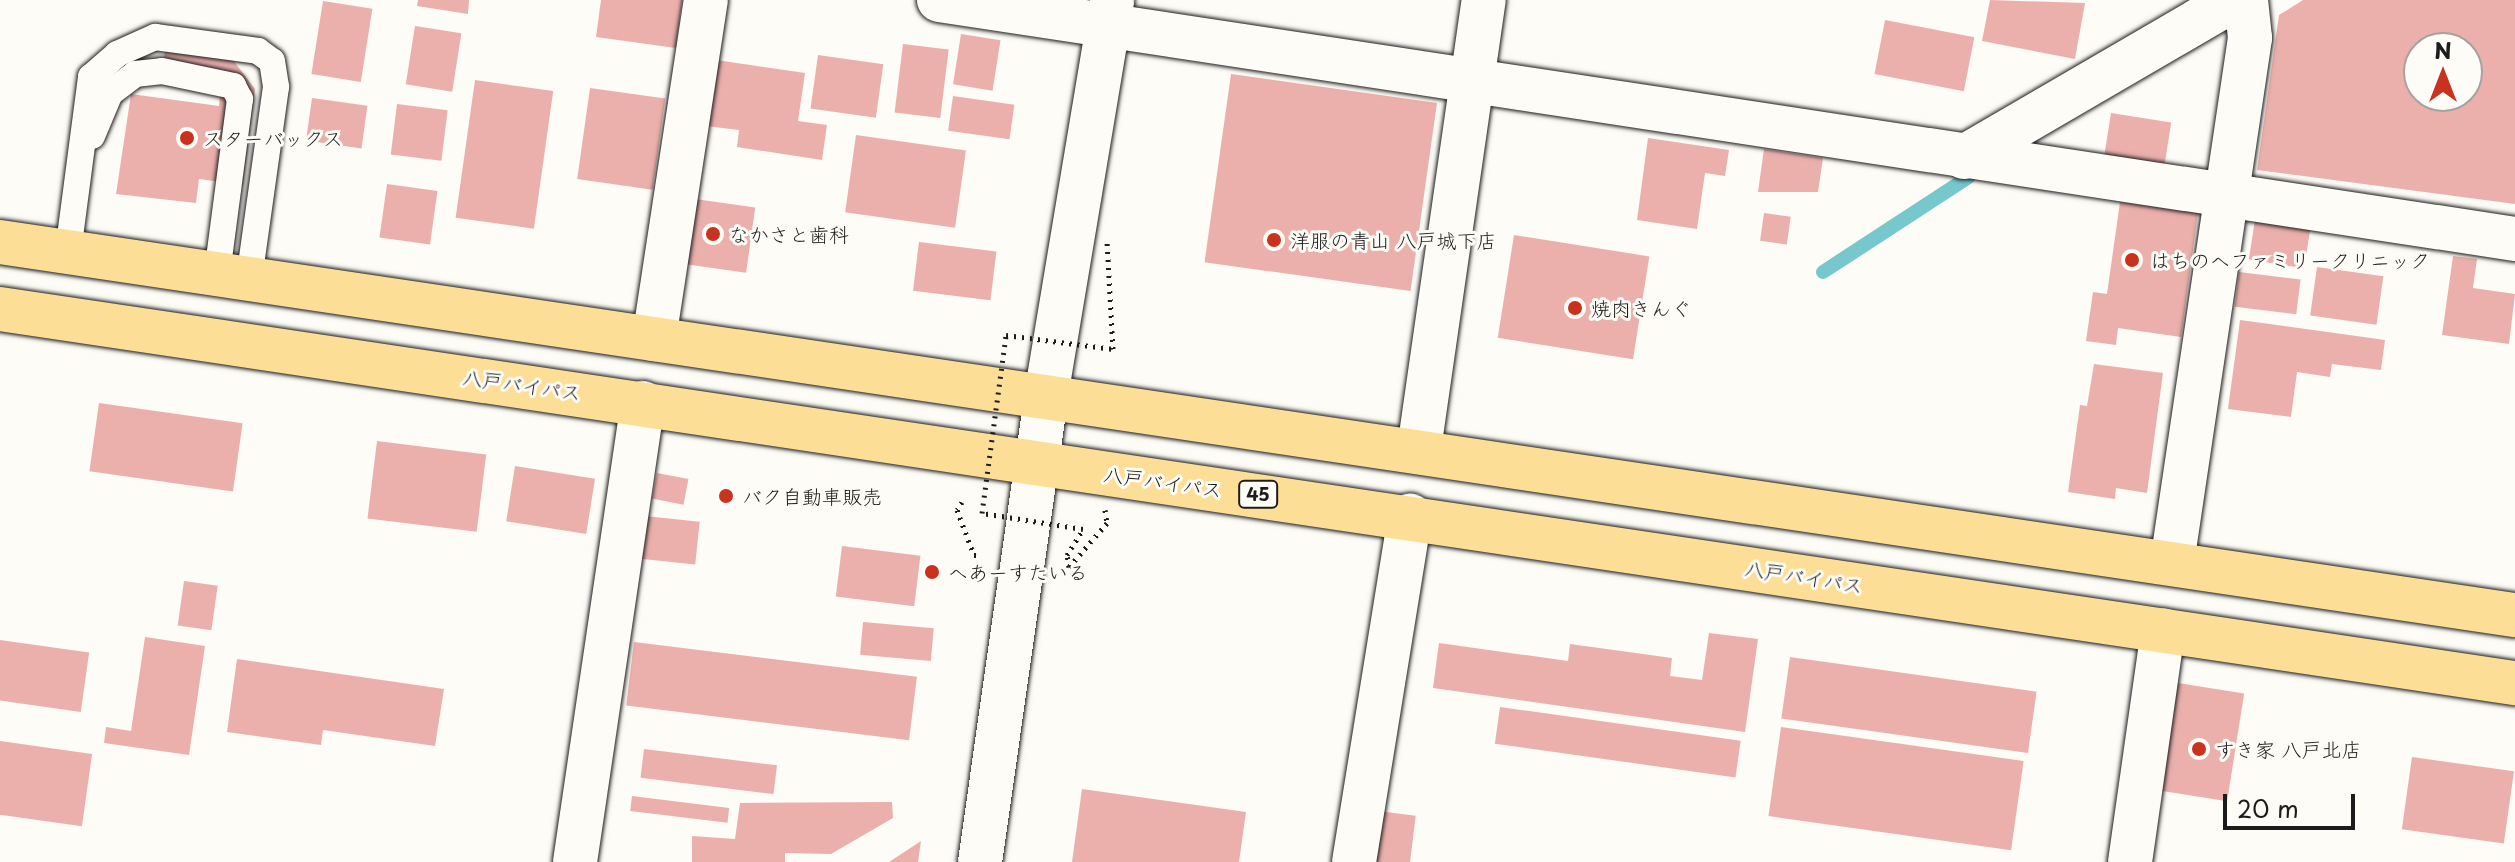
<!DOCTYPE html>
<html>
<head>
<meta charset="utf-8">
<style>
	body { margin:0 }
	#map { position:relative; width:2515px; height:862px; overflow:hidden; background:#fdfcf7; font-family:"Playpen Sans","Klee One",sans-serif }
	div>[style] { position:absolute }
	.stream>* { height:14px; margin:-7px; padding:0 7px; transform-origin:7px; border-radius:7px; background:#77c8cd }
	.building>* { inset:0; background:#ecb0ac; transform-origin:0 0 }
	.path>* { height:5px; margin-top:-2.5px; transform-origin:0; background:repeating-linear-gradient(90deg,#1c1c1c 0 2px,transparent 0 8px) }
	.roads { filter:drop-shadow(0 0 2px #1c1c1c) drop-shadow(0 0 2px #1c1c1c) }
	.service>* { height:26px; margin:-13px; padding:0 13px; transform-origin:13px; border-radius:13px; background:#fdfcf7 }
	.minor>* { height:44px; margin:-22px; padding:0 22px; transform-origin:22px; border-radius:22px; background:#fdfcf7 }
	.tertiary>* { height:44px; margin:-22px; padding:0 22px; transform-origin:22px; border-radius:22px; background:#fdfcf7 }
	.trunk>* { height:44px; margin:-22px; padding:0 22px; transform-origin:22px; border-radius:22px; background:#fdde96 }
	.path-bridge>* { height:5px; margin-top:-2.5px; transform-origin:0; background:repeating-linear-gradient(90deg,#1c1c1c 0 2px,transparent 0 8px) }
	.dots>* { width:22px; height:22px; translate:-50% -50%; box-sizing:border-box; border:4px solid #fdfcf7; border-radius:50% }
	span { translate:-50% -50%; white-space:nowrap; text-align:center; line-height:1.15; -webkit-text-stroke:6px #fdfcf7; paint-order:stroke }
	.shield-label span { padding:2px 6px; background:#fdfcf7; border:2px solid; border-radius:6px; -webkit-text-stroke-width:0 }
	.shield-label { font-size:18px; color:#1c1c1c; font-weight:700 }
	.poi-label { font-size:20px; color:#1c1c1c }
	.left { translate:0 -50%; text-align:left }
	.street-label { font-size:20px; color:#1c1c1c }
	.north { position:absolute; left:2403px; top:32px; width:80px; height:80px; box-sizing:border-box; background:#fdfcf7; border:2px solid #a3a29f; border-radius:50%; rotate:0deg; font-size:22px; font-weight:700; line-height:32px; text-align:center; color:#1c1c1c }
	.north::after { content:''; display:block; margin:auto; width:28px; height:36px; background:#c8321e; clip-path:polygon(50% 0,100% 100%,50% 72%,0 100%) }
	.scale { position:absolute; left:2223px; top:794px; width:132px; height:36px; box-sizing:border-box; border:4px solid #1c1c1c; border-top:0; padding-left:10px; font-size:24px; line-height:28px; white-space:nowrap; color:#1c1c1c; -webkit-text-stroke:6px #fdfcf7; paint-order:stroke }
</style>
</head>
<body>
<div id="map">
	<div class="stream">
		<i style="left:1823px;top:272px;width:174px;rotate:-33.1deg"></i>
	</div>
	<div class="building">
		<i style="clip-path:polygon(418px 0,469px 0,468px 14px,417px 6px)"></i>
		<i style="clip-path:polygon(601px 0,682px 0,676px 48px,596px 37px)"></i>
		<i style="clip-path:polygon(1990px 0,2085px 3px,2075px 59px,1982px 41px)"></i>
		<i style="clip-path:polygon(evenodd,2303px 0,2515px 0,2515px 204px,2257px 170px,2279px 15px,2303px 0,2419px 48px,2467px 48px,2467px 96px,2419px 96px,2419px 48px)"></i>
		<i style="left:323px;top:1px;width:50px;height:74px;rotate:9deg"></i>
		<i style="left:1885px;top:20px;width:91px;height:55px;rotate:11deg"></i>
		<i style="left:415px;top:26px;width:47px;height:59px;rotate:9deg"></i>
		<i style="left:961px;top:34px;width:40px;height:51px;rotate:9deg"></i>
		<i style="left:903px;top:44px;width:46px;height:69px;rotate:7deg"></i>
		<i style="clip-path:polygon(165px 49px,233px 60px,255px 89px,243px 185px,199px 179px,196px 203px,116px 194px,131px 94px,219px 106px,220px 93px,161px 82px)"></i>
		<i style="left:818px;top:55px;width:66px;height:54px;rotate:8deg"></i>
		<i style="clip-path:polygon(716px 60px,805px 73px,798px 121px,827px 125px,822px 160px,737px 147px,739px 130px,706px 126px)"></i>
		<i style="left:1231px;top:74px;width:208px;height:190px;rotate:8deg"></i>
		<i style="left:475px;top:80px;width:79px;height:139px;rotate:8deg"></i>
		<i style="left:590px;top:88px;width:76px;height:92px;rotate:8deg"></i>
		<i style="left:953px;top:96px;width:62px;height:35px;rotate:8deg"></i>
		<i style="left:312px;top:98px;width:56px;height:43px;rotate:8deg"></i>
		<i style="left:397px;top:104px;width:51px;height:51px;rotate:7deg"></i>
		<i style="left:2111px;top:113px;width:61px;height:45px;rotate:9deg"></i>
		<i style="left:856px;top:135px;width:111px;height:78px;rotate:8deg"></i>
		<i style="clip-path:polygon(1648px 138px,1729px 150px,1725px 176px,1705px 173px,1697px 229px,1637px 220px)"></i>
		<i style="clip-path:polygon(1764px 149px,1823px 158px,1818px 192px,1758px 192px)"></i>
		<i style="left:387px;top:184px;width:51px;height:54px;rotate:8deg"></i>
		<i style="left:681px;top:197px;width:75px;height:66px;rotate:8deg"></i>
		<i style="clip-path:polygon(2120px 202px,2198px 213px,2181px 337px,2118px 328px,2116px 345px,2086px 341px,2093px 292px,2107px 294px)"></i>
		<i style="left:1764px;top:213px;width:27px;height:28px;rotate:8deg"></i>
		<i style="left:2255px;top:220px;width:56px;height:40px;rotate:9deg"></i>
		<i style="left:1514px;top:235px;width:137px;height:104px;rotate:9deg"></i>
		<i style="left:919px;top:242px;width:78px;height:49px;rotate:7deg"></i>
		<i style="clip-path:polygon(2453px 256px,2477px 259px,2473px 288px,2515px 294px,2509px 344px,2442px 335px)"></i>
		<i style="left:2317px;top:267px;width:67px;height:49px;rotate:8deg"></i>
		<i style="left:2239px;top:272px;width:62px;height:35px;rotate:7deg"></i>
		<i style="clip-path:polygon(2240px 320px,2385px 340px,2381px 370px,2332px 364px,2330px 377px,2297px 372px,2291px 417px,2228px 409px)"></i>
		<i style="clip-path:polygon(2094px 364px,2163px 373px,2147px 493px,2116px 488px,2115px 499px,2068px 492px,2080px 405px,2087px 406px)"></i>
		<i style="left:99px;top:403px;width:145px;height:69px;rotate:8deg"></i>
		<i style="left:377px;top:441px;width:110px;height:78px;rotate:7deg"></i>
		<i style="left:515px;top:466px;width:81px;height:56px;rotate:9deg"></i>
		<i style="left:657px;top:473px;width:32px;height:26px;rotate:11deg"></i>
		<i style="left:645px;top:516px;width:55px;height:43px;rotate:6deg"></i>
		<i style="left:842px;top:546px;width:79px;height:51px;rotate:7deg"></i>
		<i style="left:184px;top:581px;width:34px;height:45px;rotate:8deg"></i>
		<i style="left:863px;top:622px;width:71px;height:33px;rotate:5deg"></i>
		<i style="clip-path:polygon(1709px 633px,1758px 639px,1745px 732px,1433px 688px,1439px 643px,1568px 661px,1570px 644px,1672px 658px,1670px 676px,1702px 680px)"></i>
		<i style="clip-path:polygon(145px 637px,205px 646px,189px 755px,104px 743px,106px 727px,131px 731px)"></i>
		<i style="left:0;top:640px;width:90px;height:60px;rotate:8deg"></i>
		<i style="left:634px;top:642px;width:285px;height:64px;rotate:7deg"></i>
		<i style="left:1790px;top:657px;width:249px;height:62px;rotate:8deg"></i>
		<i style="clip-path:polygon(237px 659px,444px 689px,435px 746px,323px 730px,321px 745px,227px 732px)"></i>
		<i style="left:2178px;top:683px;width:67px;height:109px;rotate:9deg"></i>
		<i style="left:1500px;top:707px;width:243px;height:37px;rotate:8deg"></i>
		<i style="left:1781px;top:727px;width:245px;height:90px;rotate:8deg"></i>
		<i style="left:0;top:741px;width:93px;height:73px;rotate:8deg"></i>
		<i style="left:644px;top:749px;width:134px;height:29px;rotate:7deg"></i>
		<i style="left:2412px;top:757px;width:103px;height:73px;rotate:8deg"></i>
		<i style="clip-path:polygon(1082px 789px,1246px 812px,1239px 862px,1072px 862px)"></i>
		<i style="left:632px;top:796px;width:98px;height:15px;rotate:7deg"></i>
		<i style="clip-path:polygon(892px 802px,893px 818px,831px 854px,785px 853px,785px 862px,692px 862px,692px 836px,735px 839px,740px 803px)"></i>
		<i style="left:1378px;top:811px;width:38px;height:51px;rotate:7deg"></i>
		<i style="clip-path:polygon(921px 841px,918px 862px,889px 862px)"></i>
	</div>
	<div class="path">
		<i style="left:962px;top:502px;width:9px;rotate:122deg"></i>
		<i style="left:957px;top:510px;width:48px;rotate:69.3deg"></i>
		<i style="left:974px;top:555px;width:6px"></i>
	</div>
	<div class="roads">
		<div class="service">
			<i style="left:92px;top:136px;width:47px;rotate:-67.3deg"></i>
			<i style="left:110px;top:93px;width:31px;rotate:-37deg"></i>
			<i style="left:135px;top:74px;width:27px;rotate:-6deg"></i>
			<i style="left:162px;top:71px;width:73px;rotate:11.9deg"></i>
			<i style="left:233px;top:86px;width:15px;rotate:62deg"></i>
			<i style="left:240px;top:99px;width:177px;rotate:97.5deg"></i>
			<i style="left:68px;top:252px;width:177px;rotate:-82.5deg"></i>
			<i style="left:91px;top:77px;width:35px;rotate:-41deg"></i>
			<i style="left:117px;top:54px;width:42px;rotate:-24.1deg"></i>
			<i style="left:155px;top:37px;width:104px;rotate:7.7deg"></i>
			<i style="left:258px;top:51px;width:17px;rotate:36deg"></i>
			<i style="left:272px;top:61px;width:26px;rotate:81deg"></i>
			<i style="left:276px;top:87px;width:194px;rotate:98deg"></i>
		</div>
		<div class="minor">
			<i style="left:939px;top:0;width:1594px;rotate:8.62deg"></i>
			<i style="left:1964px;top:157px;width:312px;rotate:-30.2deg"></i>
			<i style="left:654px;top:339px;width:343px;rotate:-81.3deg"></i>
			<i style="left:1419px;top:449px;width:454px;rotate:-81.8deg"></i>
			<i style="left:2172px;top:563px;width:531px;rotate:-81.55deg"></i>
			<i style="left:2250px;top:38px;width:38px;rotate:-96deg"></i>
			<i style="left:575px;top:862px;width:464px;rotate:-81.6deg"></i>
			<i style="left:1354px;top:862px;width:351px;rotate:-80.8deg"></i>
			<i style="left:2130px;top:862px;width:234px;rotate:-81.9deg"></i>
		</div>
		<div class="tertiary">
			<i style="left:980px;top:862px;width:471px;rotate:-81.9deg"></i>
			<i style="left:1046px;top:396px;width:401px;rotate:-80.5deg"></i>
		</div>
		<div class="trunk">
			<i style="left:0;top:242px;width:2543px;rotate:8.44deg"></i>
			<i style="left:0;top:309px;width:2543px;rotate:8.46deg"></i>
		</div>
	</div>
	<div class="path-bridge">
		<i style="left:1105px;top:510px;width:13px;rotate:81deg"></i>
		<i style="left:1107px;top:523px;width:58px;rotate:130.8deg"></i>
		<i style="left:1069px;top:567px;width:12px;rotate:-99deg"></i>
		<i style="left:1067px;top:555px;width:31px;rotate:-58deg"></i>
		<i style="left:1083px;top:529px;width:102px;rotate:-171deg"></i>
		<i style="left:982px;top:513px;width:180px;rotate:-82.3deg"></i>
		<i style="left:1006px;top:335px;width:108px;rotate:7.5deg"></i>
		<i style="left:1113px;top:349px;width:106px;rotate:-93.2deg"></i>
	</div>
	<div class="dots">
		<i style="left:187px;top:138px;background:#c8321e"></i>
		<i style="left:713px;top:234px;background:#c8321e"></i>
		<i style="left:1274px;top:240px;background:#c8321e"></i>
		<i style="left:2132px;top:260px;background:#c8321e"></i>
		<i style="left:1575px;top:308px;background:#c8321e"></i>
		<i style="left:726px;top:496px;background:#c8321e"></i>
		<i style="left:932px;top:572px;background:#c8321e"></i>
		<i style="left:2199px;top:749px;background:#c8321e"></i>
	</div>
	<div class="shield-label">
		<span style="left:1258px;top:494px">45</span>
	</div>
	<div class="poi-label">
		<span class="left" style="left:203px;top:138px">スターバックス</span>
		<span class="left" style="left:729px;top:234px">なかさと歯科</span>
		<span class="left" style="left:1290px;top:240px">洋服の青山 八戸城下店</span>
		<span class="left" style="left:2150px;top:260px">はちのへファミリークリニック</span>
		<span class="left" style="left:1591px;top:308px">焼肉きんぐ</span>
		<span class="left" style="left:742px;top:496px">バク自動車販売</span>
		<span class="left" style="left:948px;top:572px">へあーすたいる</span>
		<span class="left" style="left:2215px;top:749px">すき家 八戸北店</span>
	</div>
	<div class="street-label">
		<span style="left:522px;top:385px;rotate:8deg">八戸バイパス</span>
		<span style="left:1163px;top:482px;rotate:8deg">八戸バイパス</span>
		<span style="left:1804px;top:577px;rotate:9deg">八戸バイパス</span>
	</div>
	<div class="north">N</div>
	<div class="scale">20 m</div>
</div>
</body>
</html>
